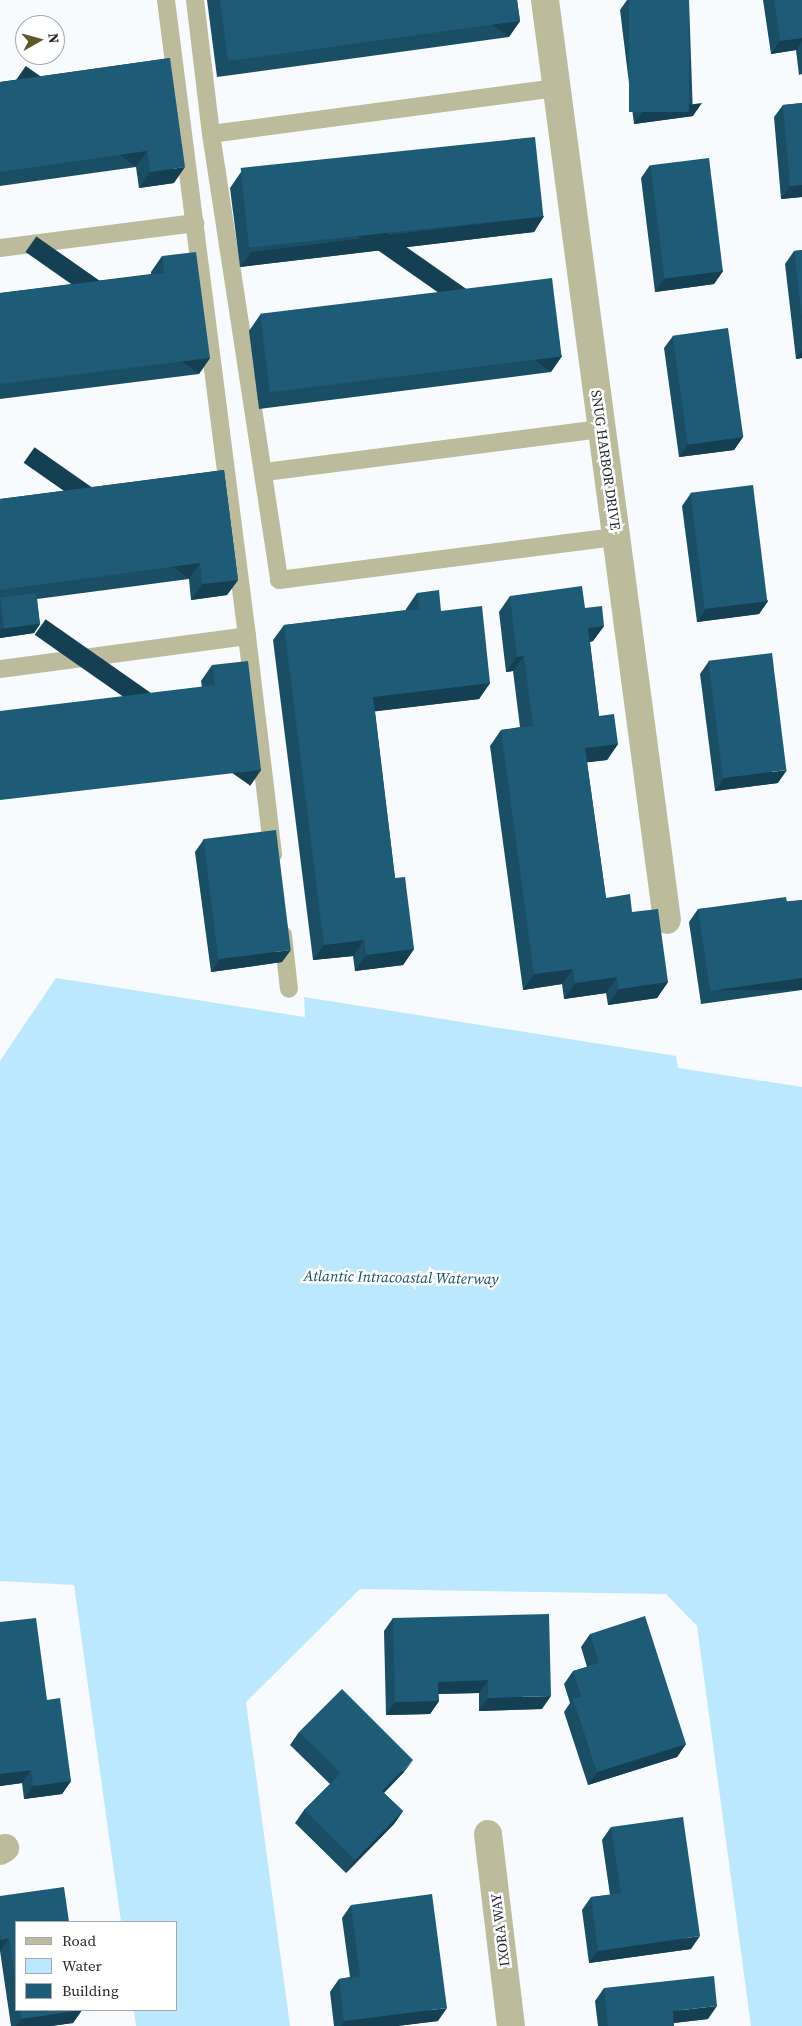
<!DOCTYPE html>
<html>
<head>
<meta charset="utf-8">
<style>
	body { margin:0 }
	#map { position:relative; width:802px; height:2026px; overflow:hidden; background:#f7fbfe; font-family:"Source Serif 4",serif }
	div>[style] { position:absolute }
	.water>* { inset:0; background:#bbe7ff }
	.lane>* { height:18px; margin:-9px; padding:0 9px; transform-origin:9px; border-radius:9px; background:#bcbb9c }
	.street>* { height:28px; margin:-14px; padding:0 14px; transform-origin:14px; border-radius:14px; background:#bcbb9c }
	.wall>* { inset:0; background:#1a4e65 }
	.shaded-wall>* { inset:0; background:#154053; transform-origin:0 0 }
	.building>* { inset:0; background:#1e5b76; transform-origin:0 0 }
	span { translate:-50% -50%; white-space:nowrap; text-align:center; line-height:1.15; -webkit-text-stroke:5px #fff; paint-order:stroke }
	.street-label { font-size:14px; color:#1f262b }
	.water-label { font-size:15px; color:#0f4f69; font-style:italic }
	.legend { position:absolute; left:15px; top:1921px; width:162px; height:90px; box-sizing:border-box; background:#fff; border:1px solid #a5a8aa; margin:0; padding:6px 9px; list-style:none; font-size:15px; color:#1f262b }
	.legend li { display:flex; align-items:center; gap:10px; height:25px }
	.legend b { width:25px; border:1px solid #a5a8aa }
	.north { position:absolute; left:15px; top:15px; width:50px; height:50px; box-sizing:border-box; background:#fff; border:1px solid #a5a8aa; border-radius:50%; rotate:83deg; font-size:14px; font-weight:700; line-height:20px; text-align:center; color:#1f262b }
	.north::after { content:''; display:block; margin:auto; width:18px; height:22px; background:#5e5a27; clip-path:polygon(50% 0,100% 100%,50% 72%,0 100%) }
</style>
</head>
<body>
<div id="map">
	<div class="water">
		<i style="clip-path:polygon(56px 978px,305px 1017px,304px 997px,676px 1056px,678px 1068px,802px 1087px,802px 2026px,751px 2026px,697px 1626px,666px 1594px,360px 1589px,246px 1702px,290px 2026px,136px 2026px,134px 2010px,176px 2010px,176px 1922px,121px 1922px,74px 1585px,0 1581px,0 1061px)"></i>
	</div>
	<div class="lane">
		<i style="left:195px;top:0;width:135px;rotate:83.2deg"></i>
		<i style="left:211px;top:134px;width:451px;rotate:81.3deg"></i>
		<i style="left:279px;top:580px;width:340px;rotate:-7.3deg"></i>
		<i style="left:211px;top:134px;width:348px;rotate:-7.6deg"></i>
		<i style="left:0;top:248px;width:197px;rotate:-7.3deg"></i>
		<i style="left:265px;top:472px;width:340px;rotate:-7.3deg"></i>
		<i style="left:247px;top:636px;width:220px;rotate:83.2deg"></i>
		<i style="left:0;top:669px;width:249px;rotate:-7.6deg"></i>
		<i style="left:247px;top:636px;width:641px;rotate:-97.26deg"></i>
		<i style="left:283px;top:935px;width:54px;rotate:83.7deg"></i>
	</div>
	<div class="street">
		<i style="left:545px;top:0;width:928px;rotate:82.45deg"></i>
		<i style="left:488px;top:1834px;width:193px;rotate:83.2deg"></i>
		<i style="left:0;top:1851px;width:6px;rotate:-31deg"></i>
	</div>
	<div class="wall">
		<i style="clip-path:polygon(207px 0,517px 0,520px 21px,509px 37px,217px 77px)"></i>
		<i style="clip-path:polygon(627px 0,689px 0,693px 116px,634px 124px,620px 10px)"></i>
		<i style="clip-path:polygon(763px 0,802px 0,802px 74px,799px 75px,796px 50px,771px 54px)"></i>
		<i style="clip-path:polygon(170px 58px,174px 183px,139px 188px,136px 167px,0 186px,0 82px)"></i>
		<i style="clip-path:polygon(802px 103px,802px 197px,781px 199px,774px 117px,783px 105px)"></i>
		<i style="clip-path:polygon(650px 165px,723px 271px,714px 284px,655px 292px,641px 178px)"></i>
		<i style="clip-path:polygon(241px 172px,544px 216px,534px 232px,240px 267px,230px 188px)"></i>
		<i style="clip-path:polygon(802px 250px,802px 358px,796px 359px,785px 264px,794px 251px)"></i>
		<i style="clip-path:polygon(162px 256px,210px 358px,199px 374px,0 399px,0 293px,151px 274px,151px 272px)"></i>
		<i style="clip-path:polygon(260px 315px,562px 356px,551px 372px,259px 409px,249px 331px)"></i>
		<i style="clip-path:polygon(673px 336px,743px 437px,734px 450px,679px 457px,664px 348px)"></i>
		<i style="clip-path:polygon(224px 470px,238px 580px,227px 595px,191px 600px,189px 579px,37px 599px,40px 624px,34px 633px,0 638px,0 499px)"></i>
		<i style="clip-path:polygon(691px 493px,768px 601px,759px 614px,697px 622px,682px 506px)"></i>
		<i style="clip-path:polygon(417px 593px,441px 611px,490px 683px,479px 699px,375px 711px,395px 878px,414px 949px,403px 965px,355px 971px,353px 956px,313px 960px,273px 640px,284px 625px,406px 610px,406px 609px)"></i>
		<i style="clip-path:polygon(510px 596px,585px 608px,604px 626px,593px 641px,590px 642px,599px 716px,618px 744px,607px 760px,587px 762px,606px 898px,632px 912px,668px 982px,657px 998px,608px 1005px,606px 993px,564px 999px,562px 984px,523px 990px,490px 746px,501px 730px,520px 727px,513px 671px,506px 672px,499px 612px)"></i>
		<i style="clip-path:polygon(709px 661px,778px 783px,715px 791px,700px 674px)"></i>
		<i style="clip-path:polygon(212px 665px,261px 770px,250px 786px,202px 687px,201px 681px)"></i>
		<i style="clip-path:polygon(204px 839px,282px 962px,211px 972px,195px 852px)"></i>
		<i style="clip-path:polygon(802px 900px,802px 990px,701px 1004px,689px 922px,698px 909px)"></i>
		<i style="clip-path:polygon(393px 1618px,542px 1709px,479px 1711px,479px 1693px,438px 1694px,439px 1701px,430px 1714px,386px 1715px,384px 1631px)"></i>
		<i style="clip-path:polygon(0 1622px,47px 1700px,71px 1781px,62px 1794px,24px 1799px,22px 1783px,0 1786px)"></i>
		<i style="clip-path:polygon(590px 1634px,686px 1744px,677px 1757px,588px 1785px,564px 1712px,570px 1703px,564px 1684px,573px 1671px,587px 1667px,581px 1647px)"></i>
		<i style="clip-path:polygon(299px 1732px,404px 1772px,384px 1793px,403px 1811px,394px 1824px,346px 1873px,295px 1823px,304px 1810px,330px 1784px,290px 1745px)"></i>
		<i style="clip-path:polygon(611px 1827px,691px 1949px,589px 1963px,582px 1910px,591px 1897px,610px 1895px,602px 1840px)"></i>
		<i style="clip-path:polygon(0 1896px,16px 1922px,16px 2010px,82px 2010px,73px 2023px,51px 2026px,11px 2026px,0 1951px)"></i>
		<i style="clip-path:polygon(351px 1905px,438px 2021px,397px 2026px,334px 2026px,330px 1992px,339px 1979px,350px 1977px,342px 1918px)"></i>
		<i style="clip-path:polygon(604px 1988px,708px 2019px,674px 2023px,674px 2026px,598px 2026px,595px 2001px)"></i>
	</div>
	<div class="shaded-wall">
		<i style="left:520px;top:21px;width:19px;height:295px;rotate:125deg"></i>
		<i style="clip-path:polygon(802px 38px,802px 42px,796px 50px,771px 54px,780px 41px)"></i>
		<i style="clip-path:polygon(702px 103px,693px 116px,634px 124px,643px 111px)"></i>
		<i style="left:147px;top:151px;width:19px;height:148px;rotate:125deg"></i>
		<i style="clip-path:polygon(185px 167px,174px 183px,139px 188px,150px 172px)"></i>
		<i style="clip-path:polygon(802px 185px,802px 197px,781px 199px,790px 186px)"></i>
		<i style="clip-path:polygon(544px 216px,534px 232px,240px 267px,251px 252px)"></i>
		<i style="clip-path:polygon(723px 271px,714px 284px,655px 292px,664px 279px)"></i>
		<i style="clip-path:polygon(802px 351px,802px 358px,796px 359px)"></i>
		<i style="left:562px;top:356px;width:19px;height:294px;rotate:125deg"></i>
		<i style="left:210px;top:358px;width:19px;height:212px;rotate:125deg"></i>
		<i style="clip-path:polygon(743px 437px,734px 450px,679px 457px,688px 444px)"></i>
		<i style="left:200px;top:563px;width:19px;height:202px;rotate:125deg"></i>
		<i style="clip-path:polygon(238px 580px,227px 595px,191px 600px,202px 584px)"></i>
		<i style="clip-path:polygon(768px 601px,759px 614px,697px 622px,706px 609px)"></i>
		<i style="clip-path:polygon(40px 624px,34px 633px,0 638px,0 629px)"></i>
		<i style="clip-path:polygon(604px 626px,593px 641px,577px 644px,588px 628px)"></i>
		<i style="clip-path:polygon(524px 656px,513px 671px,506px 672px,517px 657px)"></i>
		<i style="clip-path:polygon(490px 683px,479px 699px,362px 713px,373px 697px)"></i>
		<i style="clip-path:polygon(618px 744px,607px 760px,574px 764px,585px 748px)"></i>
		<i style="left:261px;top:770px;width:19px;height:263px;rotate:125deg"></i>
		<i style="clip-path:polygon(787px 770px,778px 783px,715px 791px,724px 778px)"></i>
		<i style="clip-path:polygon(364px 940px,353px 956px,313px 960px,324px 945px)"></i>
		<i style="clip-path:polygon(414px 949px,403px 965px,355px 971px,366px 955px)"></i>
		<i style="clip-path:polygon(291px 950px,282px 962px,211px 972px,220px 959px)"></i>
		<i style="clip-path:polygon(573px 969px,562px 984px,523px 990px,534px 974px)"></i>
		<i style="clip-path:polygon(617px 977px,606px 993px,564px 999px,575px 983px)"></i>
		<i style="left:802px;top:978px;width:12px;height:93px;rotate:90deg"></i>
		<i style="clip-path:polygon(668px 982px,657px 998px,608px 1005px,619px 989px)"></i>
		<i style="clip-path:polygon(488px 1680px,479px 1693px,429px 1694px,438px 1682px)"></i>
		<i style="clip-path:polygon(551px 1696px,542px 1709px,479px 1711px,488px 1698px)"></i>
		<i style="clip-path:polygon(439px 1701px,430px 1714px,386px 1715px,395px 1702px)"></i>
		<i style="clip-path:polygon(686px 1744px,677px 1757px,588px 1785px,597px 1772px)"></i>
		<i style="clip-path:polygon(413px 1760px,404px 1772px,373px 1804px,382px 1791px)"></i>
		<i style="clip-path:polygon(31px 1770px,22px 1783px,0 1786px,0 1774px)"></i>
		<i style="clip-path:polygon(71px 1781px,62px 1794px,24px 1799px,33px 1786px)"></i>
		<i style="clip-path:polygon(403px 1811px,394px 1824px,346px 1873px,355px 1860px)"></i>
		<i style="clip-path:polygon(700px 1936px,691px 1949px,589px 1963px,598px 1951px)"></i>
		<i style="clip-path:polygon(9px 1938px,0 1951px,0 1941px,1px 1940px)"></i>
		<i style="clip-path:polygon(717px 2006px,708px 2019px,664px 2024px,673px 2011px)"></i>
		<i style="clip-path:polygon(447px 2008px,438px 2021px,397px 2026px,341px 2026px,344px 2021px)"></i>
		<i style="clip-path:polygon(82px 2010px,73px 2023px,51px 2026px,16px 2026px,21px 2019px)"></i>
	</div>
	<div class="building">
		<i style="clip-path:polygon(220px 0,517px 0,520px 21px,228px 61px)"></i>
		<i style="left:629px;top:0;width:60px;height:112px"></i>
		<i style="clip-path:polygon(774px 0,802px 0,802px 38px,780px 41px)"></i>
		<i style="clip-path:polygon(170px 58px,185px 167px,150px 172px,147px 151px,0 172px,0 82px)"></i>
		<i style="clip-path:polygon(802px 103px,802px 185px,790px 186px,783px 105px)"></i>
		<i style="left:535px;top:137px;width:80px;height:296px;rotate:84deg"></i>
		<i style="left:709px;top:158px;width:114px;height:59px;rotate:83deg"></i>
		<i style="clip-path:polygon(802px 250px,802px 317px,794px 251px)"></i>
		<i style="clip-path:polygon(196px 252px,210px 358px,0 384px,0 293px,164px 273px,162px 256px)"></i>
		<i style="left:552px;top:278px;width:79px;height:294px;rotate:83deg"></i>
		<i style="left:728px;top:328px;width:110px;height:56px;rotate:82deg"></i>
		<i style="clip-path:polygon(224px 470px,238px 580px,202px 584px,200px 563px,0 590px,0 499px)"></i>
		<i style="left:753px;top:485px;width:117px;height:63px;rotate:83deg"></i>
		<i style="clip-path:polygon(582px 586px,585px 608px,602px 606px,604px 626px,588px 628px,599px 716px,614px 714px,618px 744px,585px 748px,606px 898px,630px 894px,632px 912px,658px 909px,668px 982px,619px 989px,617px 977px,575px 983px,573px 969px,534px 974px,501px 730px,533px 726px,524px 656px,517px 657px,510px 596px)"></i>
		<i style="clip-path:polygon(439px 590px,441px 611px,482px 606px,490px 683px,373px 697px,395px 878px,405px 877px,414px 949px,366px 955px,364px 940px,324px 945px,284px 625px,419px 609px,417px 593px)"></i>
		<i style="left:36px;top:593px;width:31px;height:36px;rotate:83deg"></i>
		<i style="left:772px;top:653px;width:118px;height:64px;rotate:83deg"></i>
		<i style="clip-path:polygon(248px 661px,261px 770px,0 800px,0 711px,215px 685px,212px 665px)"></i>
		<i style="left:276px;top:830px;width:121px;height:73px;rotate:83deg"></i>
		<i style="clip-path:polygon(786px 897px,787px 902px,802px 900px,802px 978px,710px 991px,698px 909px)"></i>
		<i style="clip-path:polygon(549px 1614px,551px 1696px,488px 1698px,488px 1680px,438px 1682px,439px 1701px,395px 1702px,393px 1618px)"></i>
		<i style="clip-path:polygon(645px 1616px,686px 1744px,597px 1772px,573px 1699px,581px 1696px,573px 1671px,599px 1663px,590px 1634px)"></i>
		<i style="clip-path:polygon(36px 1618px,47px 1700px,60px 1698px,71px 1781px,33px 1786px,31px 1770px,0 1774px,0 1622px)"></i>
		<i style="clip-path:polygon(342px 1689px,413px 1760px,382px 1791px,403px 1811px,355px 1860px,304px 1810px,341px 1773px,299px 1732px)"></i>
		<i style="clip-path:polygon(683px 1817px,700px 1936px,598px 1951px,591px 1897px,621px 1893px,611px 1827px)"></i>
		<i style="clip-path:polygon(64px 1887px,69px 1922px,16px 1922px,16px 1986px,9px 1938px,1px 1940px,0 1934px,0 1896px)"></i>
		<i style="clip-path:polygon(432px 1894px,447px 2008px,344px 2021px,339px 1979px,360px 1976px,351px 1905px)"></i>
		<i style="clip-path:polygon(714px 1976px,717px 2006px,673px 2011px,674px 2026px,608px 2026px,604px 1988px)"></i>
		<i style="clip-path:polygon(20px 2010px,82px 2010px,21px 2019px)"></i>
	</div>
	<div class="street-label">
		<span style="left:606px;top:460px;rotate:82deg">SNUG HARBOR DRIVE</span>
		<span style="left:500px;top:1930px;rotate:-97deg">IXORA WAY</span>
	</div>
	<div class="water-label">
		<span style="left:401px;top:1277px;rotate:1deg">Atlantic Intracoastal Waterway</span>
	</div>
	<ul class="legend">
	<li><b style="height:6px;background:#bcbb9c"></b>Road</li>
	<li><b style="height:14px;background:#bbe7ff"></b>Water</li>
	<li><b style="height:14px;background:#1e5b76"></b>Building</li>
	</ul>
	<div class="north">N</div>
</div>
</body>
</html>
